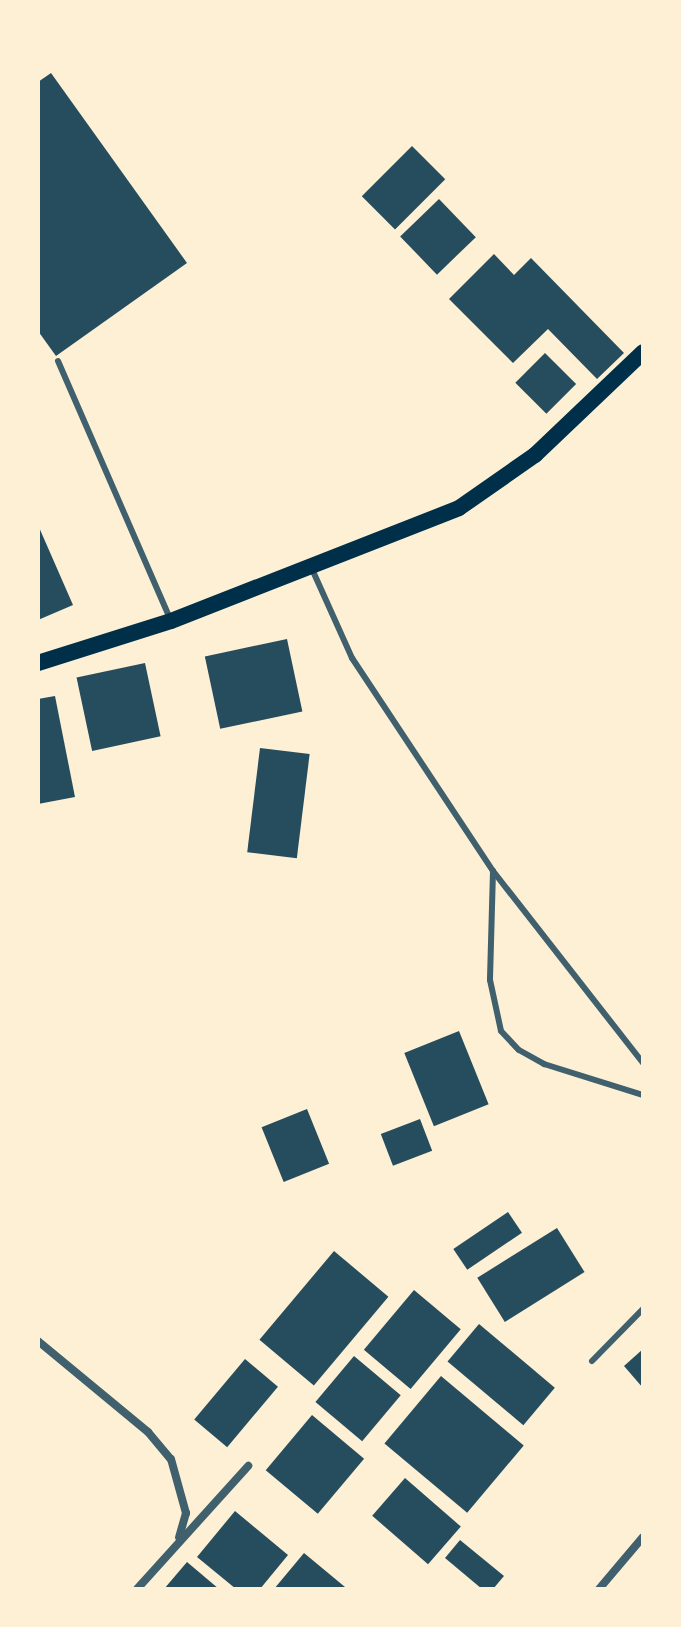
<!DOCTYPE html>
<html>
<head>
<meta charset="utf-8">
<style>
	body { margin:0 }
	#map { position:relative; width:681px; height:1627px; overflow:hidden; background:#fdf0d5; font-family:"Alegreya Sans",sans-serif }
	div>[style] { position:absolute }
	.building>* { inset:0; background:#264d5e; transform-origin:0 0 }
	.service>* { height:6px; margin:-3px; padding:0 3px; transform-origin:3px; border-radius:3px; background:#3f606c }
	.minor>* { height:8px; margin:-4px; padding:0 4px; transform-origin:4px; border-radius:4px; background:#3f606c }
	.secondary>* { height:16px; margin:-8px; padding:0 8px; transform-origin:8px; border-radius:8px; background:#003049 }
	span { translate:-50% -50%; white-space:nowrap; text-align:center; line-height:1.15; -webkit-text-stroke:6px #fdf0d5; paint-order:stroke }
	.frame { position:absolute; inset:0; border:40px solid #fdf0d5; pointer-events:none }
</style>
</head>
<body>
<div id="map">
	<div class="building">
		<i style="clip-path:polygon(51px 73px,187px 263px,56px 356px,38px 331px,38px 82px)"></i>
		<i style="left:412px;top:146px;width:47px;height:71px;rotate:45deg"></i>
		<i style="left:439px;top:199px;width:53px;height:54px;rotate:46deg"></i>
		<i style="clip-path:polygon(494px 254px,514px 275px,531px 258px,624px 353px,597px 379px,548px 329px,513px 363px,449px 299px)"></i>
		<i style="left:545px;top:353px;width:44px;height:42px;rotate:45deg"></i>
		<i style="clip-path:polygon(38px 525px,73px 605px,38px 620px)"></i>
		<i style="left:287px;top:639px;width:74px;height:84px;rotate:78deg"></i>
		<i style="left:145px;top:663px;width:75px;height:70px;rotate:78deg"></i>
		<i style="clip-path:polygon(55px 696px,75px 797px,38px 804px,38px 699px)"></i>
		<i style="left:260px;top:748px;width:50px;height:105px;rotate:7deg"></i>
		<i style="left:459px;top:1031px;width:79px;height:59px;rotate:68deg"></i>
		<i style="left:307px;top:1109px;width:59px;height:49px;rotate:68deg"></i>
		<i style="left:420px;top:1119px;width:34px;height:42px;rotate:69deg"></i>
		<i style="left:508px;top:1212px;width:25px;height:66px;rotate:56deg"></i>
		<i style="left:557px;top:1228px;width:52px;height:94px;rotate:58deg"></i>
		<i style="left:334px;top:1251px;width:71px;height:116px;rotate:40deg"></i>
		<i style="left:414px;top:1290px;width:61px;height:78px;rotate:40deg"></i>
		<i style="left:479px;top:1324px;width:99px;height:49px;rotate:40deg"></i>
		<i style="clip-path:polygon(643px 1349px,643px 1388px,624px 1366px)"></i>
		<i style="left:354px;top:1356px;width:61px;height:60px;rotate:40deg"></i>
		<i style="left:245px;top:1359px;width:43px;height:79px;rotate:40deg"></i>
		<i style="left:441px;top:1376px;width:108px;height:88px;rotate:40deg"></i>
		<i style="left:312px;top:1415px;width:68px;height:72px;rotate:40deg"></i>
		<i style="left:405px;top:1478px;width:74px;height:50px;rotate:41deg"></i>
		<i style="clip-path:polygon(235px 1511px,288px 1555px,260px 1589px,236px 1589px,197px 1557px)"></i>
		<i style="clip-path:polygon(460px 1540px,504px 1576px,493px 1589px,482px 1589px,445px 1558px)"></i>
		<i style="clip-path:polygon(304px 1553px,345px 1587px,344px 1589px,274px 1589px)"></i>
		<i style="clip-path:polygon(187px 1562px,219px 1589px,164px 1589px)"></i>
	</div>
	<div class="service">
		<i style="left:58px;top:361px;width:280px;rotate:66.5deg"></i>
		<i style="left:312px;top:569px;width:98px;rotate:65.8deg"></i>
		<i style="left:352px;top:658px;width:255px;rotate:56.5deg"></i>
		<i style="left:493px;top:871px;width:244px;rotate:52deg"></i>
		<i style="left:493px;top:871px;width:109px;rotate:91.6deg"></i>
		<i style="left:490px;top:980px;width:52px;rotate:77.8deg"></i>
		<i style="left:501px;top:1031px;width:26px;rotate:47deg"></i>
		<i style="left:519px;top:1050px;width:29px;rotate:29deg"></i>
		<i style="left:544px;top:1064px;width:104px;rotate:17.4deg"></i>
		<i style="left:592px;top:1361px;width:73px;rotate:-45.6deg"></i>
	</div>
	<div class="minor">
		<i style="left:38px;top:1341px;width:143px;rotate:39.6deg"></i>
		<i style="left:148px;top:1432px;width:35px;rotate:50deg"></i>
		<i style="left:171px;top:1459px;width:56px;rotate:74.5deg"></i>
		<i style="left:186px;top:1513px;width:25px;rotate:106deg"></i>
		<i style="left:137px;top:1589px;width:166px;rotate:-47.9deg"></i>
		<i style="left:599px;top:1589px;width:68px;rotate:-49.8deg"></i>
	</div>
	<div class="secondary">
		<i style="left:38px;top:663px;width:139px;rotate:-17.5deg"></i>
		<i style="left:171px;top:621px;width:309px;rotate:-21.4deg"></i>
		<i style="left:459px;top:508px;width:93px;rotate:-34.9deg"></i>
		<i style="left:535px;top:455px;width:149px;rotate:-43.6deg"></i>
	</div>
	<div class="frame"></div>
</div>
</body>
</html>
